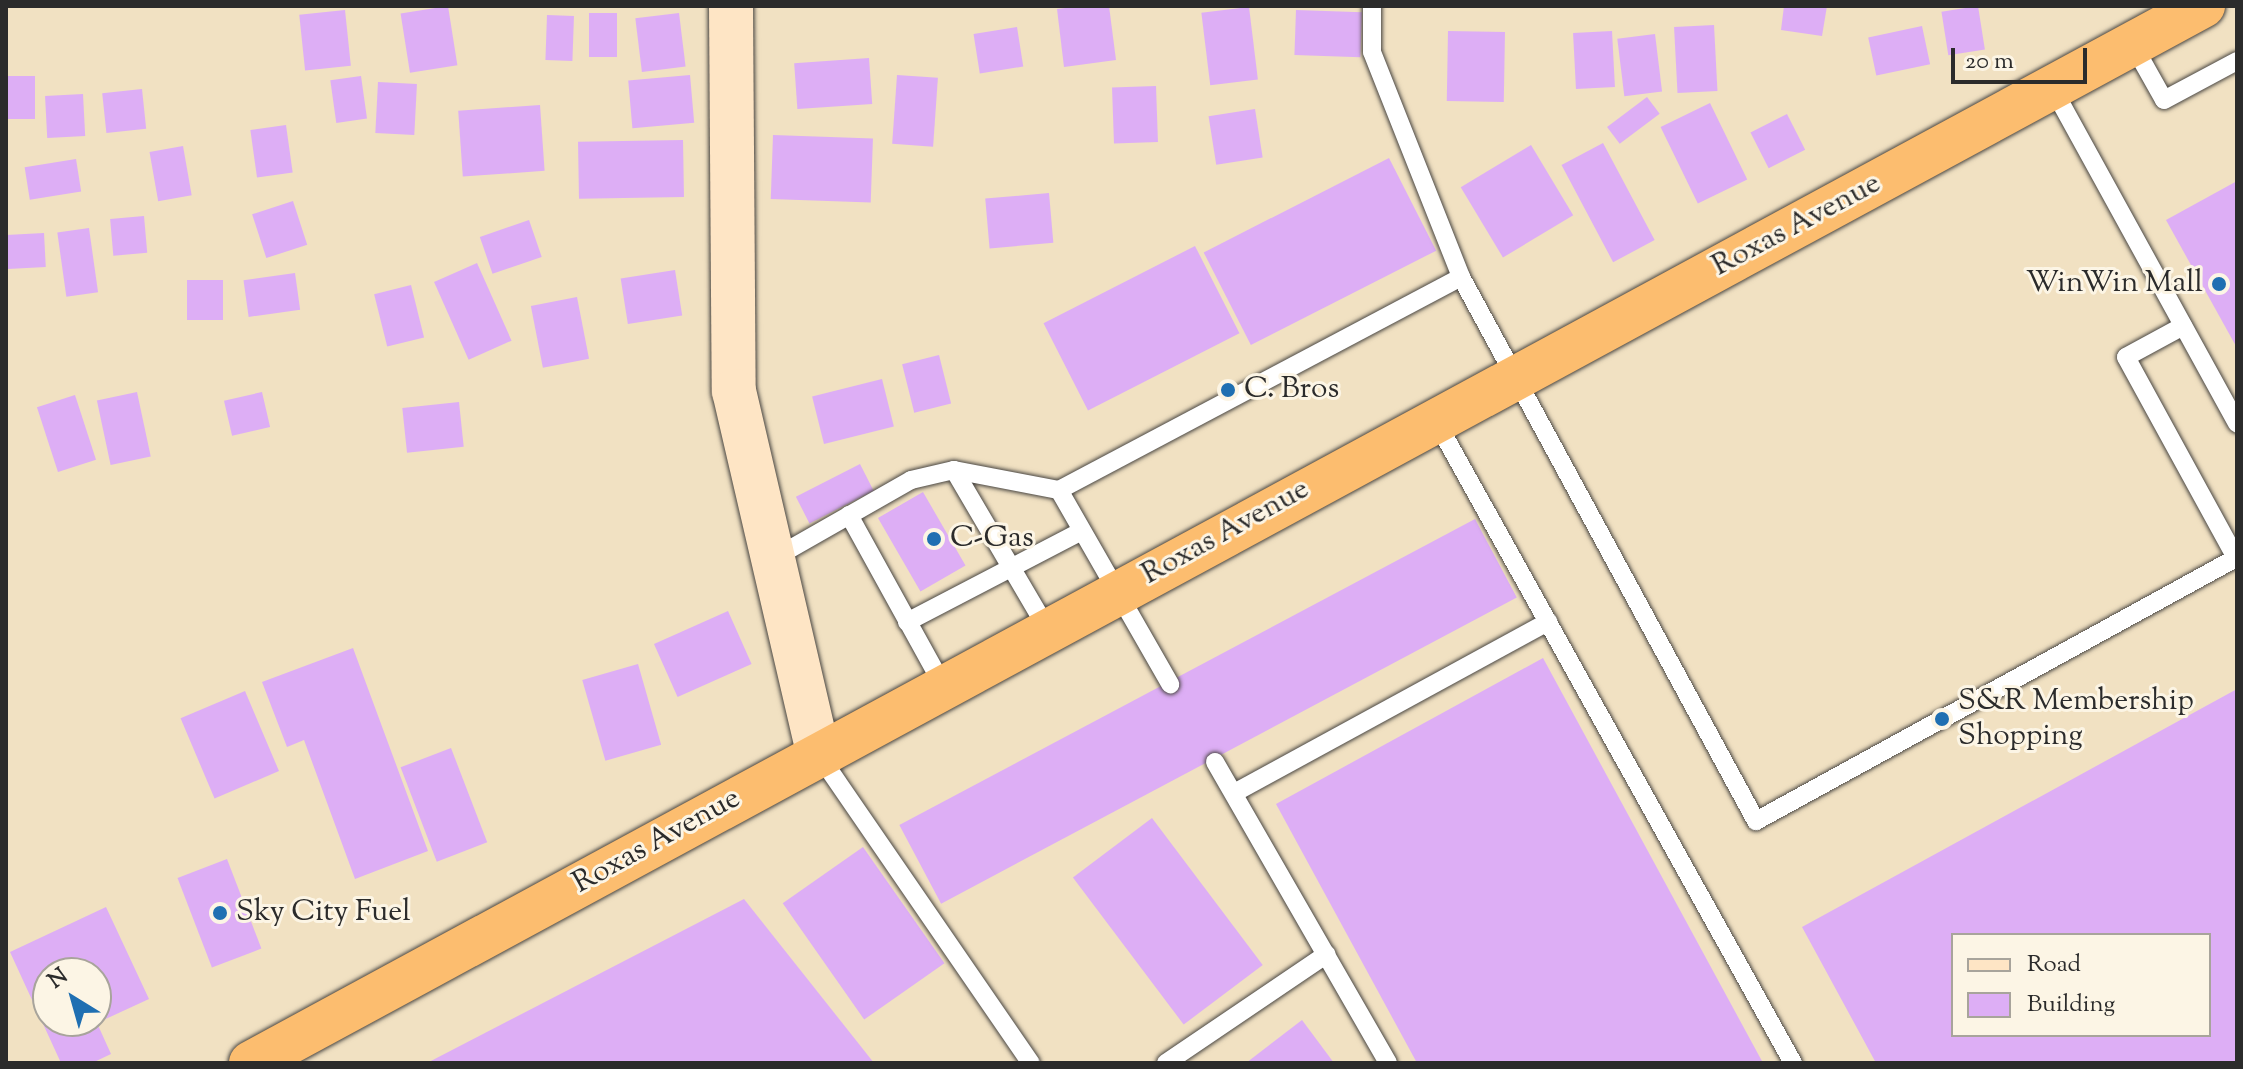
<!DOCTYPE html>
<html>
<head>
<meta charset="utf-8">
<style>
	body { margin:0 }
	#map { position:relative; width:2243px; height:1069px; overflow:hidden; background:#f1e1c2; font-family:"Sorts Mill Goudy",serif }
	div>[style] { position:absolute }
	.building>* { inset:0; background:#ddaef5; transform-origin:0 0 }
	.roads { filter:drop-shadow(0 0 2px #494642) drop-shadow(0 0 2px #494642) }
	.lane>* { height:18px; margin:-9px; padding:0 9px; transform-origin:9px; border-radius:9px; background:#fff }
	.secondary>* { height:44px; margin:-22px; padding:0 22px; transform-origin:22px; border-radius:22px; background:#fee5c5 }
	.highway>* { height:44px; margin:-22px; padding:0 22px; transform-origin:22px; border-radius:22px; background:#fcbd6f }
	.dots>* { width:22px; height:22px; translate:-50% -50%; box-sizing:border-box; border:4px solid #fcf5e5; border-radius:50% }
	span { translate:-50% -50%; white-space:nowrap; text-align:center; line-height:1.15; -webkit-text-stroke:6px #fcf5e5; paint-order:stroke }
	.street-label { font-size:30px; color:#2b2b2b }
	.poi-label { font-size:30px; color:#2b2b2b }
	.right { translate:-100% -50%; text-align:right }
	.left { translate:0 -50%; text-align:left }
	.frame { position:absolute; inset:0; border:8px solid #2b2b2b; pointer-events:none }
	.legend { position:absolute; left:1951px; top:933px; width:260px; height:104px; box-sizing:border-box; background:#fcf5e5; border:2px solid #a8a49b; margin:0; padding:10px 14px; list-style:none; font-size:24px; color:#2b2b2b }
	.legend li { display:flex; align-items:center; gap:16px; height:40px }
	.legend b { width:40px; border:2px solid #a8a49b }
	.north { position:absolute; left:32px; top:957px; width:80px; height:80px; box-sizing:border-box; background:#fcf5e5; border:2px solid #a8a49b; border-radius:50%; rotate:323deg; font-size:22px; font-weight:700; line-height:32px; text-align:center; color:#2b2b2b }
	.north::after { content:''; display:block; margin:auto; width:28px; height:36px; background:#1f6fb2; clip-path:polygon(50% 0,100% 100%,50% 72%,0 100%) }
	.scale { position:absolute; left:1951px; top:48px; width:136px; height:36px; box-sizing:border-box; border:4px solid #2b2b2b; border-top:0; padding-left:10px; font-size:24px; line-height:28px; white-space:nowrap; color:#2b2b2b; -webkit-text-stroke:6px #fcf5e5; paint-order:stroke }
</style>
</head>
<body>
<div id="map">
	<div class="building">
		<i style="left:448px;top:6px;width:60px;height:48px;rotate:81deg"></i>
		<i style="clip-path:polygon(1082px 6px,1109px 6px,1116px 60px,1064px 67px,1057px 9px)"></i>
		<i style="clip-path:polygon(1784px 6px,1827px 6px,1822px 36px,1781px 30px)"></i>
		<i style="left:1978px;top:6px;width:44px;height:37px;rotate:81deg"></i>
		<i style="left:1249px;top:7px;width:73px;height:48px;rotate:83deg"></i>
		<i style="left:345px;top:10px;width:56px;height:46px;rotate:84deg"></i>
		<i style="left:1296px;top:10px;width:66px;height:45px;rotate:2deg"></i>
		<i style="left:589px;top:13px;width:28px;height:44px"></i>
		<i style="left:679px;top:13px;width:54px;height:44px;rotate:83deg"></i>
		<i style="left:547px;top:15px;width:27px;height:45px;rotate:2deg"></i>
		<i style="left:1714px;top:25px;width:66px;height:40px;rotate:87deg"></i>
		<i style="left:1922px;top:26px;width:39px;height:55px;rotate:78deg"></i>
		<i style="left:1017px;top:27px;width:40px;height:44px;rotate:81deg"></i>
		<i style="left:1448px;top:31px;width:57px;height:70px;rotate:1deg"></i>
		<i style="left:1612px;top:31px;width:56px;height:39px;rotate:87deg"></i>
		<i style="left:1655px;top:34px;width:58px;height:38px;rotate:83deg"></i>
		<i style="left:869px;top:58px;width:46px;height:75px;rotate:86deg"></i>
		<i style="left:690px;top:75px;width:48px;height:62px;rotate:85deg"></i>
		<i style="left:897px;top:75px;width:41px;height:69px;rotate:4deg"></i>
		<i style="left:6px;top:76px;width:29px;height:43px"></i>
		<i style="left:361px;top:76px;width:43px;height:31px;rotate:82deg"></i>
		<i style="left:378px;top:82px;width:39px;height:51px;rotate:3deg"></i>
		<i style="left:1156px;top:86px;width:56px;height:44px;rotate:88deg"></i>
		<i style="left:142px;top:89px;width:40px;height:40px;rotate:84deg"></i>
		<i style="left:83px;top:94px;width:42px;height:38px;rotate:87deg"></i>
		<i style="left:1647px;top:97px;width:21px;height:50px;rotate:53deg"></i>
		<i style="left:1710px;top:103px;width:85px;height:55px;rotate:64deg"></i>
		<i style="left:540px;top:105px;width:66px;height:82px;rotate:86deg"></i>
		<i style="left:1255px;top:109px;width:49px;height:47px;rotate:81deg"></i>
		<i style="left:1787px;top:114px;width:40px;height:41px;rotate:63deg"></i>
		<i style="left:286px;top:125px;width:48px;height:36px;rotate:82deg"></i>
		<i style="left:773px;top:135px;width:100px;height:64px;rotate:2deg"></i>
		<i style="left:683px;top:140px;width:57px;height:105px;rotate:89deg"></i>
		<i style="left:1603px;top:143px;width:110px;height:47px;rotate:62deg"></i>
		<i style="left:1531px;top:145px;width:82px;height:82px;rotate:59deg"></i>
		<i style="left:183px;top:146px;width:50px;height:34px;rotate:80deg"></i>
		<i style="left:1389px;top:158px;width:104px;height:208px;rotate:63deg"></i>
		<i style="left:76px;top:159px;width:33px;height:52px;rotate:81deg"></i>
		<i style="clip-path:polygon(2237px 181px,2237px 348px,2166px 220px)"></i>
		<i style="left:1049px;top:193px;width:50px;height:64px;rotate:85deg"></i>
		<i style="left:293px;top:201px;width:46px;height:43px;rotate:72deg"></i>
		<i style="left:144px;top:216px;width:37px;height:34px;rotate:85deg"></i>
		<i style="left:529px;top:220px;width:39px;height:52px;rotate:71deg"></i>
		<i style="left:89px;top:228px;width:65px;height:32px;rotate:82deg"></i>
		<i style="left:44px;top:233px;width:34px;height:38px;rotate:87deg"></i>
		<i style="left:1195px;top:246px;width:98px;height:170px;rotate:63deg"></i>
		<i style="left:477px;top:263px;width:85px;height:47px;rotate:66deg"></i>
		<i style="left:675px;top:270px;width:46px;height:55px;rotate:81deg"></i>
		<i style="left:295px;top:273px;width:37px;height:52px;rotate:82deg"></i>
		<i style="left:187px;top:280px;width:36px;height:40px"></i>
		<i style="left:411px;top:285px;width:54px;height:38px;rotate:76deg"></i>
		<i style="left:577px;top:297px;width:63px;height:47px;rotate:79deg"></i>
		<i style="left:939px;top:355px;width:50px;height:38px;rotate:76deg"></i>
		<i style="left:882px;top:379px;width:49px;height:72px;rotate:76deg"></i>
		<i style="left:137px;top:392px;width:66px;height:41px;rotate:78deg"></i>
		<i style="left:262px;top:392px;width:36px;height:39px;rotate:77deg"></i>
		<i style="left:75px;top:395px;width:68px;height:40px;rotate:72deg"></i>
		<i style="left:459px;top:402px;width:45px;height:57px;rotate:84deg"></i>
		<i style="left:860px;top:464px;width:30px;height:72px;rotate:63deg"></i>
		<i style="left:923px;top:492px;width:85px;height:52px;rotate:60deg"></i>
		<i style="left:1475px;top:519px;width:89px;height:652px;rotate:62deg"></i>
		<i style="left:728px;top:611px;width:58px;height:81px;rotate:66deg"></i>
		<i style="clip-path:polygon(353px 648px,428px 851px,355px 879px,304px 740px,287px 747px,262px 682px)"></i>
		<i style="clip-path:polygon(1543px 658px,1763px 1063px,1417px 1063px,1276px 804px)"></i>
		<i style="left:638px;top:664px;width:84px;height:58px;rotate:74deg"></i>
		<i style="clip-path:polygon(evenodd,2237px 689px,2237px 1063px,1876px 1063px,1802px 927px,2237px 689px,1953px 935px,2209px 935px,2209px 1035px,1953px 1035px,1953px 935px)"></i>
		<i style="left:245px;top:691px;width:87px;height:70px;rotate:67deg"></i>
		<i style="left:451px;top:748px;width:101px;height:54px;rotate:69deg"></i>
		<i style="left:1152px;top:818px;width:184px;height:99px;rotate:53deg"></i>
		<i style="left:863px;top:847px;width:142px;height:98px;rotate:55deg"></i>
		<i style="left:227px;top:859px;width:96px;height:53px;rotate:69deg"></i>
		<i style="clip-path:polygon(744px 899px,874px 1063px,427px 1063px)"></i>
		<i style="clip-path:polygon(evenodd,106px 907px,149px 999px,97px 1023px,111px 1054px,92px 1063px,61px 1063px,10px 952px,106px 907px,48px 973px,96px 973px,96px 1021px,48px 1021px,48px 973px)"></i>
		<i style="clip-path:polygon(1302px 1020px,1334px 1063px,1246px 1063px)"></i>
	</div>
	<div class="roads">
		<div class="lane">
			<i style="left:1372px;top:6px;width:46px;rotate:90deg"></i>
			<i style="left:1372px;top:52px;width:242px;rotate:68.4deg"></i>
			<i style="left:1461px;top:277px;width:619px;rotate:61.53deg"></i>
			<i style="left:1756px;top:821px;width:547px;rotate:-28.72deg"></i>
			<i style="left:2236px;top:558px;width:229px;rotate:-118.7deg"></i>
			<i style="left:2126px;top:357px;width:65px;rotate:-28.5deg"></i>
			<i style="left:2132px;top:43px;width:65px;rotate:60.7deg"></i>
			<i style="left:2164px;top:100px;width:83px;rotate:-28.1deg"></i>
			<i style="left:2052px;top:87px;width:384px;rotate:61.2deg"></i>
			<i style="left:1436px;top:421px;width:735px;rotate:60.92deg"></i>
			<i style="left:954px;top:470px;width:186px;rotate:59.6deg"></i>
			<i style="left:1059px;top:490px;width:224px;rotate:60.2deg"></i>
			<i style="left:849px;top:515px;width:196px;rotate:61.1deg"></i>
			<i style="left:776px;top:557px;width:155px;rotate:-29.7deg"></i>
			<i style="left:911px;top:480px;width:44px;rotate:-13.1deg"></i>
			<i style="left:954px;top:470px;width:107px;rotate:10.8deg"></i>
			<i style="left:1059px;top:490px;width:455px;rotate:-27.9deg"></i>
			<i style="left:907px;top:622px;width:197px;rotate:-27.5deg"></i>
			<i style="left:819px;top:755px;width:374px;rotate:55.5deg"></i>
			<i style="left:1215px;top:762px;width:347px;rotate:60.1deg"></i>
			<i style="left:1234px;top:793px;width:358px;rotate:-28.6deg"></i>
			<i style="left:1166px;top:1063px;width:194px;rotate:-34.1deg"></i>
		</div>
		<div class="secondary">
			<i style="left:731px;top:6px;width:385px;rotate:89.6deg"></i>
			<i style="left:734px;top:391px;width:374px;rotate:76.9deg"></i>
		</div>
		<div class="highway">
			<i style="left:251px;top:1063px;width:2220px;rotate:-28.44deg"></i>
		</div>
	</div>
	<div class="dots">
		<i style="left:2219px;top:284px;background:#1f6fb2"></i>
		<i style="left:1228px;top:390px;background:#1f6fb2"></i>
		<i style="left:934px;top:539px;background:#1f6fb2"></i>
		<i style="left:1942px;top:719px;background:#1f6fb2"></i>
		<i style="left:220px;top:913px;background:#1f6fb2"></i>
	</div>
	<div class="street-label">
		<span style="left:1797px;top:226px;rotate:-28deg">Roxas Avenue</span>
		<span style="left:1226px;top:533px;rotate:-29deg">Roxas Avenue</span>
		<span style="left:657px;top:842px;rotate:-29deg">Roxas Avenue</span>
	</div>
	<div class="poi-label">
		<span class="right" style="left:2203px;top:284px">WinWin Mall</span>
		<span class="left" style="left:1244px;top:390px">C. Bros</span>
		<span class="left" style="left:950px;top:539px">C-Gas</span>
		<span class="left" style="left:1958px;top:719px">S&amp;R Membership<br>Shopping</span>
		<span class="left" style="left:236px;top:913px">Sky City Fuel</span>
	</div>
	<div class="frame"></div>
	<ul class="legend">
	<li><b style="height:10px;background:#fee5c5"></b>Road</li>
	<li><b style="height:22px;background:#ddaef5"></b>Building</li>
	</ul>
	<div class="north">N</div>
	<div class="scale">20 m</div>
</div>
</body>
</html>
